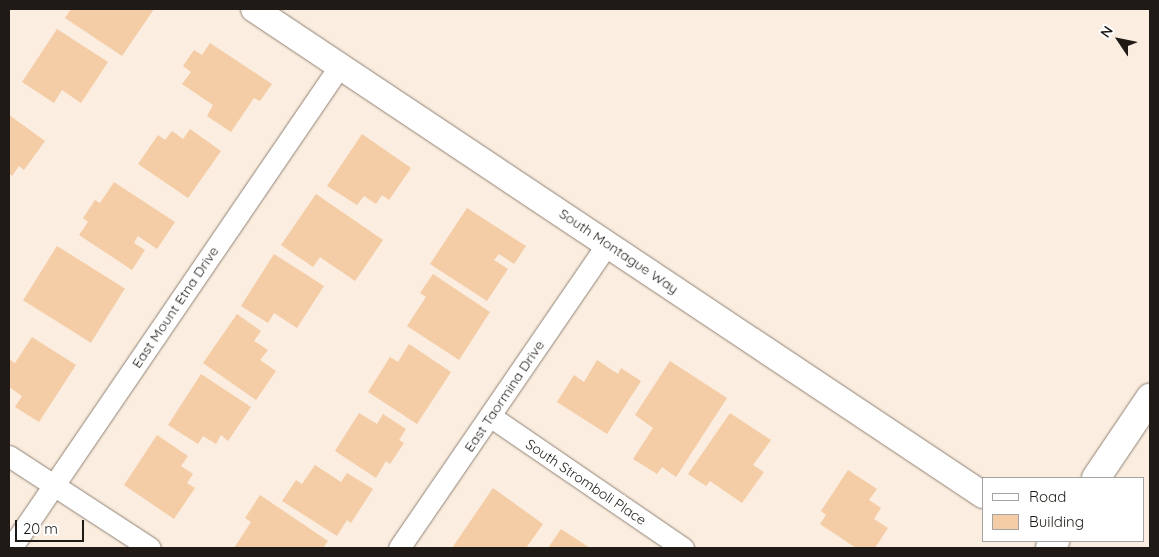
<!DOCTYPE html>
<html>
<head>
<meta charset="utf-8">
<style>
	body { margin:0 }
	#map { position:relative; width:1159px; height:557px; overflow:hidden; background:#fbeddf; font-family:Quicksand,sans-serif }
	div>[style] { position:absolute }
	.building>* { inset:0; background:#f4cca5; transform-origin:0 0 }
	.roads { filter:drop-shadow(0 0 1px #8f8276) drop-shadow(0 0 1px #8f8276) }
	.minor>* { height:21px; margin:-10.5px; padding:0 10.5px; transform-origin:10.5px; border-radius:10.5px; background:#fff }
	.tertiary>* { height:26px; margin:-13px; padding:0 13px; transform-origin:13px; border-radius:13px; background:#fff }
	.secondary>* { height:28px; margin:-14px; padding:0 14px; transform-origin:14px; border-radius:14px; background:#fff }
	span { translate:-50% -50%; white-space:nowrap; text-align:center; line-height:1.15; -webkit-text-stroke:4.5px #fff; paint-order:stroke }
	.street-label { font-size:14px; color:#1f1a15 }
	.frame { position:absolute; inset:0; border:10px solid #1f1a15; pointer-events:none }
	.legend { position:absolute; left:982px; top:477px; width:162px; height:65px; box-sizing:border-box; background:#fff; border:1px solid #a5a3a1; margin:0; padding:6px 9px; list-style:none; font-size:15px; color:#1f1a15 }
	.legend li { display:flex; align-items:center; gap:10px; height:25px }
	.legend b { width:25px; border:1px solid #a5a3a1 }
	.north { position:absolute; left:1094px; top:15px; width:50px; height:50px; -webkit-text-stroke:4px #fff; paint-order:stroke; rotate:304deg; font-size:14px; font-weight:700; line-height:20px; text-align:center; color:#1f1a15 }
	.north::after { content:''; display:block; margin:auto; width:18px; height:22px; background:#1f1a15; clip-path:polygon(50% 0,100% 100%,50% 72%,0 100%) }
	.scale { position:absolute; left:15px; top:520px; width:69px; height:22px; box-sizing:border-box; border:2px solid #1f1a15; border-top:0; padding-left:6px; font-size:15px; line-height:18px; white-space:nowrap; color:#1f1a15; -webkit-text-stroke:4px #fff; paint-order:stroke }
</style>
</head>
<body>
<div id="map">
	<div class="building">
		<i style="clip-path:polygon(71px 9px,154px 9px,122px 56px,65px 18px)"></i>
		<i style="clip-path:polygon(57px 29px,108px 62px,81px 103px,62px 90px,54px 103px,22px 82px)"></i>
		<i style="clip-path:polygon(210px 43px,272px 84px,260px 101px,254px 98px,231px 132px,207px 116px,213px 105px,182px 84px,191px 72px,183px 66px,194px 50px,202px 55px)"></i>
		<i style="clip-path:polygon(9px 115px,45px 141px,24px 170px,19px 166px,12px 176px,9px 173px)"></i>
		<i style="clip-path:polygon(190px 129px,221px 151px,188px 198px,138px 164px,158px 135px,165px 140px,172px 131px,183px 139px)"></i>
		<i style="clip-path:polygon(362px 134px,411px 168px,389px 200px,382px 195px,376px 204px,364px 196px,357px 205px,327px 186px)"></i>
		<i style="clip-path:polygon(114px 182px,175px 222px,157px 249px,138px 236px,134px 243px,145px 250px,132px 270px,79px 235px,88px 222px,83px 218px,95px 200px,100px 203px)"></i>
		<i style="clip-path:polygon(316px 194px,383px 240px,355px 281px,320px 257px,313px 267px,281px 245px)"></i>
		<i style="clip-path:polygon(467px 208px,526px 246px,514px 264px,499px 254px,494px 260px,508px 269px,487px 301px,430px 264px)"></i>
		<i style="left:57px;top:246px;width:80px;height:64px;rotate:32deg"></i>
		<i style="clip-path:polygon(274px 254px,324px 286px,297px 328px,274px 313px,268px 323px,241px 306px)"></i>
		<i style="clip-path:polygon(433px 274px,490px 312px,459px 360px,407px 326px,426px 297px,420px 293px)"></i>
		<i style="clip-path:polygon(237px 314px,261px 331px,254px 341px,268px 350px,260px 360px,276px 371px,256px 400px,203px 363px)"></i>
		<i style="clip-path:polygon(32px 337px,76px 365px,39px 422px,15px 407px,22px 396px,9px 387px,9px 359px,15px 363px)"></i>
		<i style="clip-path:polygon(409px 344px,451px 372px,417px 424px,368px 392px,390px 357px,398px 362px)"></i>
		<i style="clip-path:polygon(597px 360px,618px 374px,621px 368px,641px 381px,607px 434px,557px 402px,574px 375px,584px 382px)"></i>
		<i style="clip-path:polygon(670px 361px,727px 398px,676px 477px,662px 467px,657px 474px,633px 459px,653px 428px,635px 415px)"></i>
		<i style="clip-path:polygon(201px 374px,251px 407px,228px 441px,221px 435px,216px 444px,203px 436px,198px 444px,168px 425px)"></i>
		<i style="clip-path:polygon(359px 413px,377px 424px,383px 414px,406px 429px,399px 440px,404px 443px,390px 464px,386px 461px,376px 478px,335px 451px)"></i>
		<i style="clip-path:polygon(730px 413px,771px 440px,753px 465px,764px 472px,742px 503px,710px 481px,706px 486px,688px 474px)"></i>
		<i style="clip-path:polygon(157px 435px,188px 456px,181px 466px,193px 474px,187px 483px,195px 488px,174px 519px,124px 485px)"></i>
		<i style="clip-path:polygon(315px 465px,341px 482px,347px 473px,373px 489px,351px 523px,347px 520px,337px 536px,282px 501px,296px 480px,302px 484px)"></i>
		<i style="clip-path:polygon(848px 470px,877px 489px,869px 500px,881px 508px,874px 519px,888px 528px,875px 548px,856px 548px,820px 524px,826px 515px,821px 511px)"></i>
		<i style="clip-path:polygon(493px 488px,543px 524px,526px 548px,452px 548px)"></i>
		<i style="clip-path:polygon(260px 495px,328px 541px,323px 548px,234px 548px,251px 522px,245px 518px)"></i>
		<i style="clip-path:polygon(561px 529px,590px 548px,548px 548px)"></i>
	</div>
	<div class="roads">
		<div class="minor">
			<i style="left:490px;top:416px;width:234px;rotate:34.4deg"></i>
			<i style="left:9px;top:456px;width:168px;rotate:33.1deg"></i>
			<i style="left:11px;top:548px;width:582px;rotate:-55.71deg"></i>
			<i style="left:399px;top:548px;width:370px;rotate:-55.6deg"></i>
		</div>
		<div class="tertiary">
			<i style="left:254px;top:9px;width:876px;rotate:33.69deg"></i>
		</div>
		<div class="secondary">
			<i style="left:1096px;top:478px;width:97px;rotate:-56deg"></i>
			<i style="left:1050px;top:548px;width:9px;rotate:-54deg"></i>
		</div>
	</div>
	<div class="street-label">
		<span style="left:619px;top:251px;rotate:34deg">South Montague Way</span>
		<span style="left:175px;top:307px;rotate:-56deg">East Mount Etna Drive</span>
		<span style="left:504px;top:396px;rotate:-56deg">East Taormina Drive</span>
		<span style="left:586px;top:482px;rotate:34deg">South Stromboli Place</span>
	</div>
	<div class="frame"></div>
	<ul class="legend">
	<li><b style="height:6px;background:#fff"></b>Road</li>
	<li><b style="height:14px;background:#f4cca5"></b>Building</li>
	</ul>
	<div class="north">N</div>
	<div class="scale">20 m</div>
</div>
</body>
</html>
